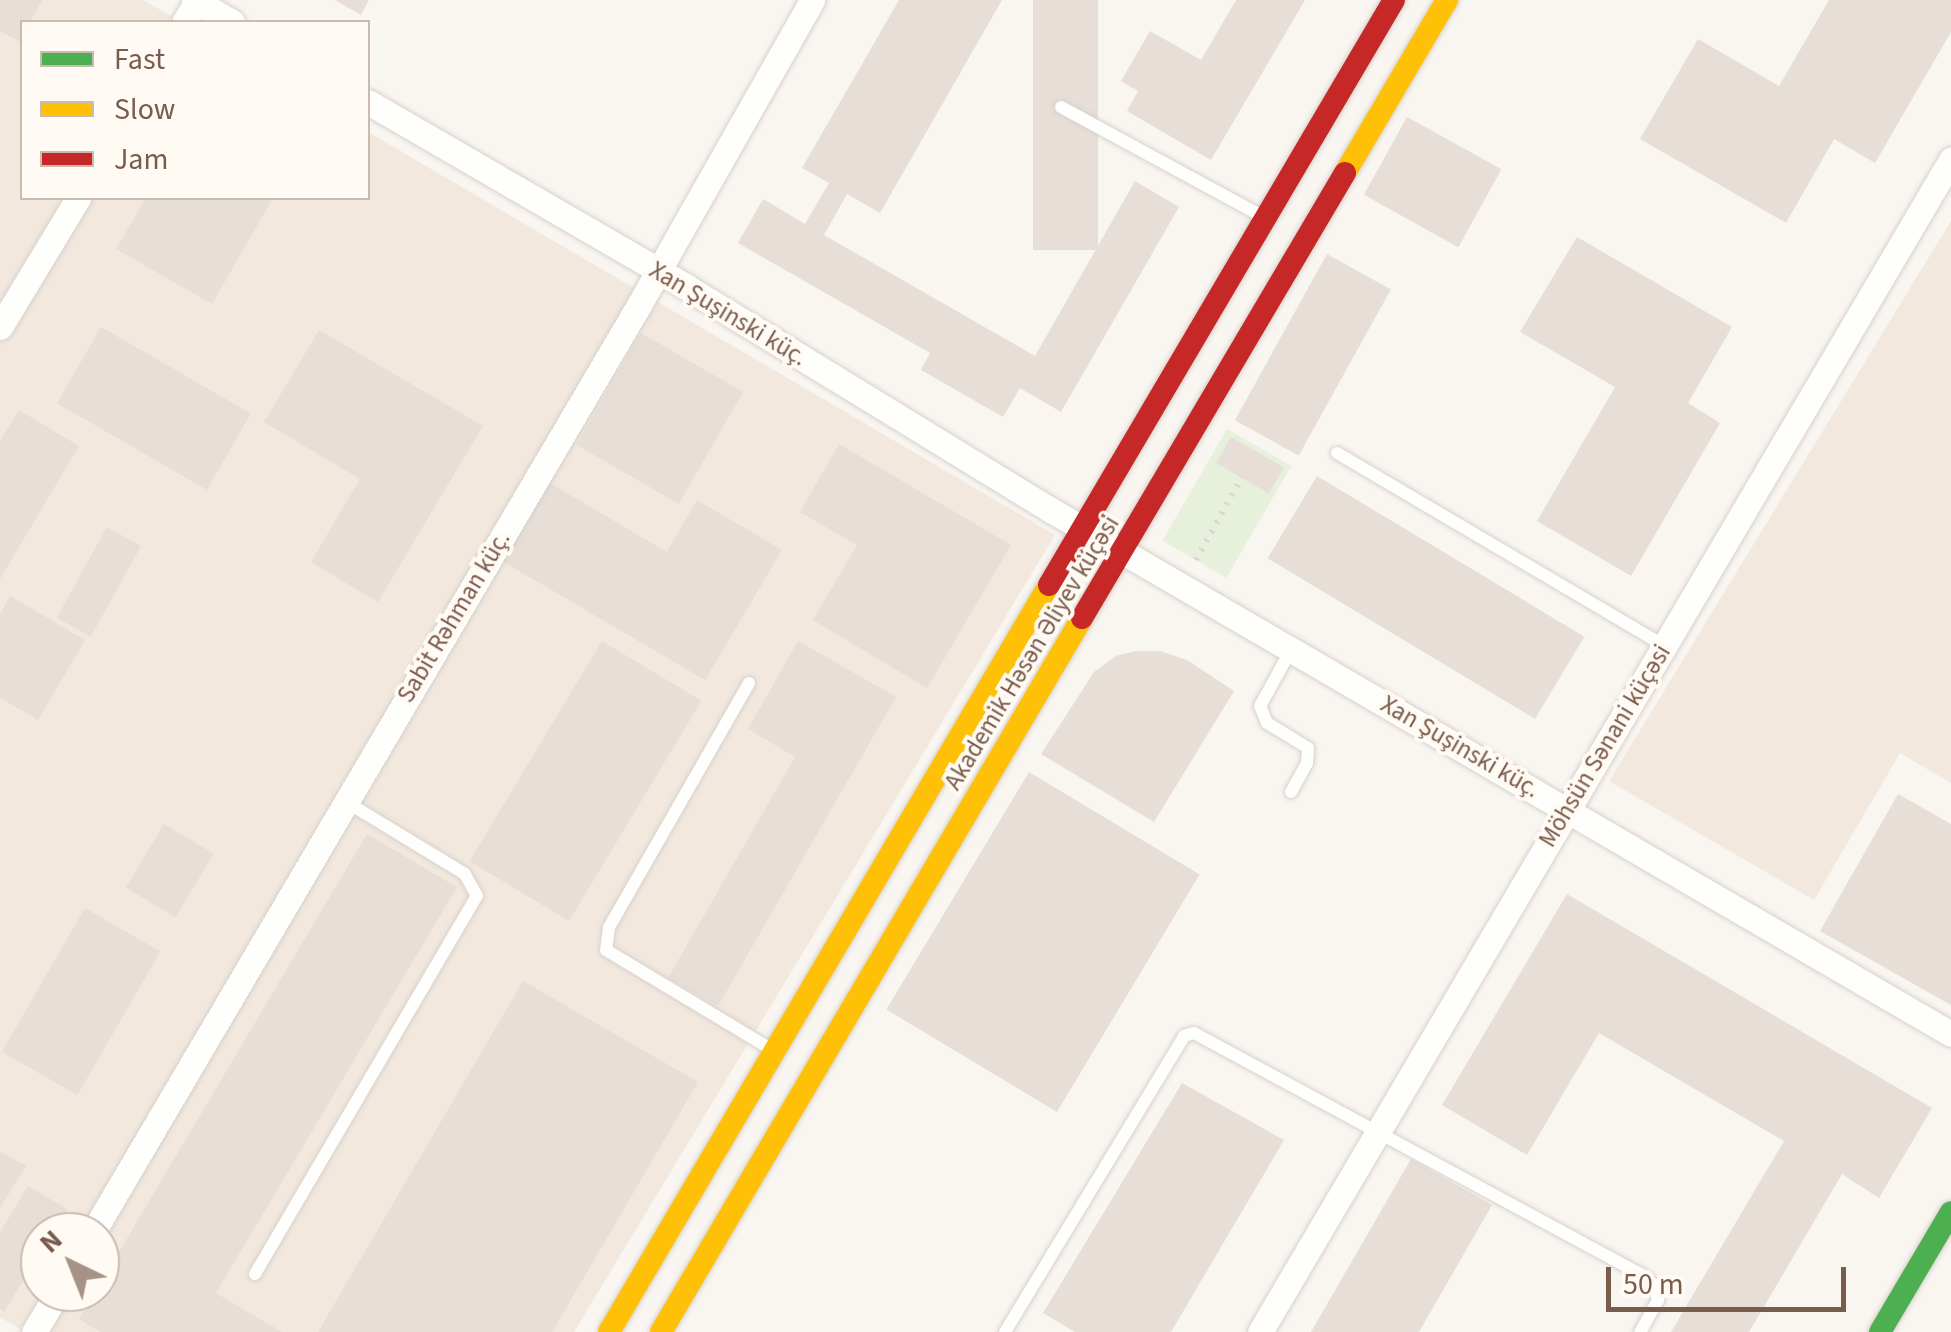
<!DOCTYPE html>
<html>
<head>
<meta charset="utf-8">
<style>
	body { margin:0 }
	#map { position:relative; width:1951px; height:1332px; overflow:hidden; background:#f9f5f0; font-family:"Source Sans 3",sans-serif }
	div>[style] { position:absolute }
	.residential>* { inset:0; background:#f2e8de }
	.green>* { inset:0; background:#e7f0db; transform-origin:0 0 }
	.building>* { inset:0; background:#e6ded7; transform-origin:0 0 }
	.path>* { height:6px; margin-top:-3px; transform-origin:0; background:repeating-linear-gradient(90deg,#dcd5d0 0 2.5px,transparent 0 10.5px) }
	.roads { filter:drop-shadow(0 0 2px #d7d1cb) drop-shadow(0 0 2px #d7d1cb) }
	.lane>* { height:12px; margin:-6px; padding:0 6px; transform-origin:6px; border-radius:6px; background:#fefefd }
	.street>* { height:25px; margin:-12.5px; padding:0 12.5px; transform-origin:12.5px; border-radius:12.5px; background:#fefefd }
	.fast>* { height:22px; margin:-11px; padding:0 11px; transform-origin:11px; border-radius:11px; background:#4caf50 }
	.slow>* { height:22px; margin:-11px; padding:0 11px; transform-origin:11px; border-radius:11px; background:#ffc107 }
	.jam>* { height:22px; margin:-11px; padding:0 11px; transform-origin:11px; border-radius:11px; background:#c62828 }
	span { translate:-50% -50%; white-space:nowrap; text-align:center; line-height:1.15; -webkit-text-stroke:8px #fffaf3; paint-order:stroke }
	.street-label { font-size:25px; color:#7a5c4d }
	.legend { position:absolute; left:20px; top:20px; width:350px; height:180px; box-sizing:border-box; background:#fffaf3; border:2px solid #cabbb1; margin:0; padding:12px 18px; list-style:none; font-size:30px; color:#7a5c4d }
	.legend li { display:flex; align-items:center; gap:20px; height:50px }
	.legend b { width:50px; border:2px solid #cabbb1 }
	.north { position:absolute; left:20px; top:1212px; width:100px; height:100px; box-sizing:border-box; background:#fffaf3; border:2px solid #cabbb1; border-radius:50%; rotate:317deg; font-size:28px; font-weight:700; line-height:40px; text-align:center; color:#7a5c4d }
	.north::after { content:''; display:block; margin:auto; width:35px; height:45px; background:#a69286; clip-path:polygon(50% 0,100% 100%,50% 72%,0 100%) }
	.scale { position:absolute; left:1606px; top:1267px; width:240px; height:45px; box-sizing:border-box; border:5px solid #7a5c4d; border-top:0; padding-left:12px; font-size:30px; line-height:35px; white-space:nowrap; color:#7a5c4d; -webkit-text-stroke:8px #fffaf3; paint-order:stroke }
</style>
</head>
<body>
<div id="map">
	<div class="residential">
		<i style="clip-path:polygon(evenodd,0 0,143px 0,182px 22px,22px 22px,22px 198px,368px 198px,368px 132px,1055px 535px,574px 1332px,25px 1332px,0 1317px,0 0,40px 1232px,100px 1232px,100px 1292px,40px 1292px,40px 1232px)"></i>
		<i style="clip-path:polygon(1951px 221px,1951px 783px,1900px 753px,1814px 900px,1609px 781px)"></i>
	</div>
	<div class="green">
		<i style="left:1227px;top:429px;width:74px;height:129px;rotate:30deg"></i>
	</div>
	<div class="building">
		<i style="clip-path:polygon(0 0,42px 0,30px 22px,22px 22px,20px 42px,0 31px)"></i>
		<i style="clip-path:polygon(335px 0,369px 0,361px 15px)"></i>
		<i style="clip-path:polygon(899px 0,1002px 0,880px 213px,847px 194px,824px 235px,1035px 356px,1135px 181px,1179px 207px,1061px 412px,1020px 388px,1003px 417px,921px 370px,930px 353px,738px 243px,763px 199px,805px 224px,829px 183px,802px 168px)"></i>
		<i style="left:1033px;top:0;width:65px;height:250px"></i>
		<i style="clip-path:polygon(1236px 0,1305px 0,1211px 160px,1127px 111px,1138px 91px,1121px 81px,1150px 31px,1201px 60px)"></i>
		<i style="clip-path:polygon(1829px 0,1951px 0,1951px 32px,1875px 163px,1834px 139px,1786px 223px,1640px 139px,1698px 39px,1779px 86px)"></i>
		<i style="left:1407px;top:117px;width:108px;height:89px;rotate:29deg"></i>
		<i style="clip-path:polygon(146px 198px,273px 198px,212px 304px,116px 249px)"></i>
		<i style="clip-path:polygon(1577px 237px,1732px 327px,1688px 403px,1720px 423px,1631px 576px,1537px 521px,1615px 387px,1520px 332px)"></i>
		<i style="left:1327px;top:254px;width:73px;height:190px;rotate:29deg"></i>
		<i style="left:101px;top:327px;width:173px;height:88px;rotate:30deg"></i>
		<i style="clip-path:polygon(319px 330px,483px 426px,378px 602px,311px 562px,360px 479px,264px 422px)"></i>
		<i style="left:641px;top:333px;width:118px;height:129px;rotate:30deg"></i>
		<i style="clip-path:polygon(19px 410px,79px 446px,0 579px,0 441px)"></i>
		<i style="left:1231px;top:437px;width:61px;height:30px;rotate:30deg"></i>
		<i style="clip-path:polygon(839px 444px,1011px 545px,927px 688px,813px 620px,857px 545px,800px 512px)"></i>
		<i style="left:1317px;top:476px;width:312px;height:96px;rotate:31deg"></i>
		<i style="clip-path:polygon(543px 479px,667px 552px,697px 500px,782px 550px,705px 680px,497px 558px)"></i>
		<i style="left:107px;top:527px;width:39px;height:104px;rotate:29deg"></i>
		<i style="clip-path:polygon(10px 596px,85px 640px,38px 720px,0 698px,0 614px)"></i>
		<i style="left:602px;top:641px;width:116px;height:257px;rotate:31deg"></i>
		<i style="clip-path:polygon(798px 641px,896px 697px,718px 1006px,668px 978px,795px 757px,748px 729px)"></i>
		<i style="clip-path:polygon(1135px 651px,1160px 651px,1187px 660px,1234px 691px,1154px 822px,1041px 754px,1094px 672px,1116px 656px)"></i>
		<i style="left:1029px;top:772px;width:199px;height:277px;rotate:31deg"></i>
		<i style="clip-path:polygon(1898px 794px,1951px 824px,1951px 1005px,1820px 931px)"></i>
		<i style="left:164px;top:824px;width:58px;height:74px;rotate:31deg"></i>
		<i style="clip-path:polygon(367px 834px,457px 887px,216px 1293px,282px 1332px,100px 1332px,79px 1319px,95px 1292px,100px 1292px,100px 1284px)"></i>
		<i style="clip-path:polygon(1567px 894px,1932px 1108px,1879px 1198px,1842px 1174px,1749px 1332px,1671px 1332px,1784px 1141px,1599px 1033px,1527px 1155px,1442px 1105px)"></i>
		<i style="left:85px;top:908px;width:87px;height:166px;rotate:30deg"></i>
		<i style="clip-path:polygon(523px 981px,698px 1082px,552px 1332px,318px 1332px)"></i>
		<i style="clip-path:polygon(1182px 1083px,1284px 1140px,1171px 1332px,1075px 1332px,1043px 1313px)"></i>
		<i style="clip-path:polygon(0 1151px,26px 1166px,0 1208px)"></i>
		<i style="clip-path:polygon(1411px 1159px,1492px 1205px,1419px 1332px,1311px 1332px)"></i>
		<i style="clip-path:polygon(28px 1186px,67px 1209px,53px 1232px,40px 1232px,40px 1253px,4px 1312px,0 1309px,0 1232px)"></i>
	</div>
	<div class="path">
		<i style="left:1196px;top:560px;width:95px;rotate:-61deg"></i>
	</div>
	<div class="roads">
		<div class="lane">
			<i style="left:1061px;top:107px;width:229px;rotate:28.5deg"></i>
			<i style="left:1337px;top:453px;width:381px;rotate:30.5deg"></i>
			<i style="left:749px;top:683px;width:281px;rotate:119.8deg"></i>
			<i style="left:609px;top:927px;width:23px;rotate:97deg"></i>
			<i style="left:606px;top:950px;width:192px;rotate:31deg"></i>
			<i style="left:1291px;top:792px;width:33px;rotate:-61deg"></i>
			<i style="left:1307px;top:763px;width:15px;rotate:-86deg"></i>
			<i style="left:1308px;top:748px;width:48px;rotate:-148.6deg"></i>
			<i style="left:1267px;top:723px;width:18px;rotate:-112deg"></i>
			<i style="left:1260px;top:706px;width:64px;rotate:-61deg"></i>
			<i style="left:255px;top:1274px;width:438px;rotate:-59.6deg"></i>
			<i style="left:477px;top:896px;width:25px;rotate:-119deg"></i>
			<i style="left:465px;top:874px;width:140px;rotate:-148.7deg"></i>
			<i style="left:1005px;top:1332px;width:346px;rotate:-58.8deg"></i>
			<i style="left:1184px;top:1036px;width:10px;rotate:-17deg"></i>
			<i style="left:1194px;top:1033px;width:511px;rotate:28.37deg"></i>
			<i style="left:1644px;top:1276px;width:13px;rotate:42deg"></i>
			<i style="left:1654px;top:1285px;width:16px;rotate:75deg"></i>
			<i style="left:1658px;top:1300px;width:37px;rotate:119deg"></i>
		</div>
		<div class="street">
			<i style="left:194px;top:0;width:44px;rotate:30.1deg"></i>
			<i style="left:184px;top:22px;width:26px;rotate:-58deg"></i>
			<i style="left:368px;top:102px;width:367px;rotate:30.1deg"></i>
			<i style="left:685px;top:286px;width:429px;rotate:31.5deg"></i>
			<i style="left:1051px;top:510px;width:1041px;rotate:30.21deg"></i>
			<i style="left:0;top:327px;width:151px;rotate:-58.8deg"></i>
			<i style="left:93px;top:1232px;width:1076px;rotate:-59.5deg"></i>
			<i style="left:639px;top:305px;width:351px;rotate:-60.4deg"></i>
			<i style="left:34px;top:1332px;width:47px;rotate:-59deg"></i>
			<i style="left:1260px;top:1332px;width:1361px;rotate:-59.48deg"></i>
		</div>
		<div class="fast">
			<i style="left:1880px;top:1332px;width:139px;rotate:-59.4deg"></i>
		</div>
		<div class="slow">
			<i style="left:1345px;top:173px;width:201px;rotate:-59.5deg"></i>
			<i style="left:609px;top:1332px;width:867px;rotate:-59.5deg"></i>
			<i style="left:661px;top:1332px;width:829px;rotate:-59.47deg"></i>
		</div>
		<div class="jam">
			<i style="left:1049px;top:585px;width:679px;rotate:-59.47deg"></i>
			<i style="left:1082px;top:618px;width:517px;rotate:-59.42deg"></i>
		</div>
	</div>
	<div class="street-label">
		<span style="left:728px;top:314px;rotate:31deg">Xan Şuşinski küç.</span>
		<span style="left:454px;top:617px;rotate:-59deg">Sabit Rəhman küç.</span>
		<span style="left:1032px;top:653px;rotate:-59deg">Akademik Həsən Əliyev küçəsi</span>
		<span style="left:1605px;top:746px;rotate:-59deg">Möhsün Sənani küçəsi</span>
		<span style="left:1460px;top:747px;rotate:30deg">Xan Şuşinski küç.</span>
	</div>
	<ul class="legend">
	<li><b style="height:12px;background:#4caf50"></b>Fast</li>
	<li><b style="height:12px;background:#ffc107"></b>Slow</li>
	<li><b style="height:12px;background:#c62828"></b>Jam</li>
	</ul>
	<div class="north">N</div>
	<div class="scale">50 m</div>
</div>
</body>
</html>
